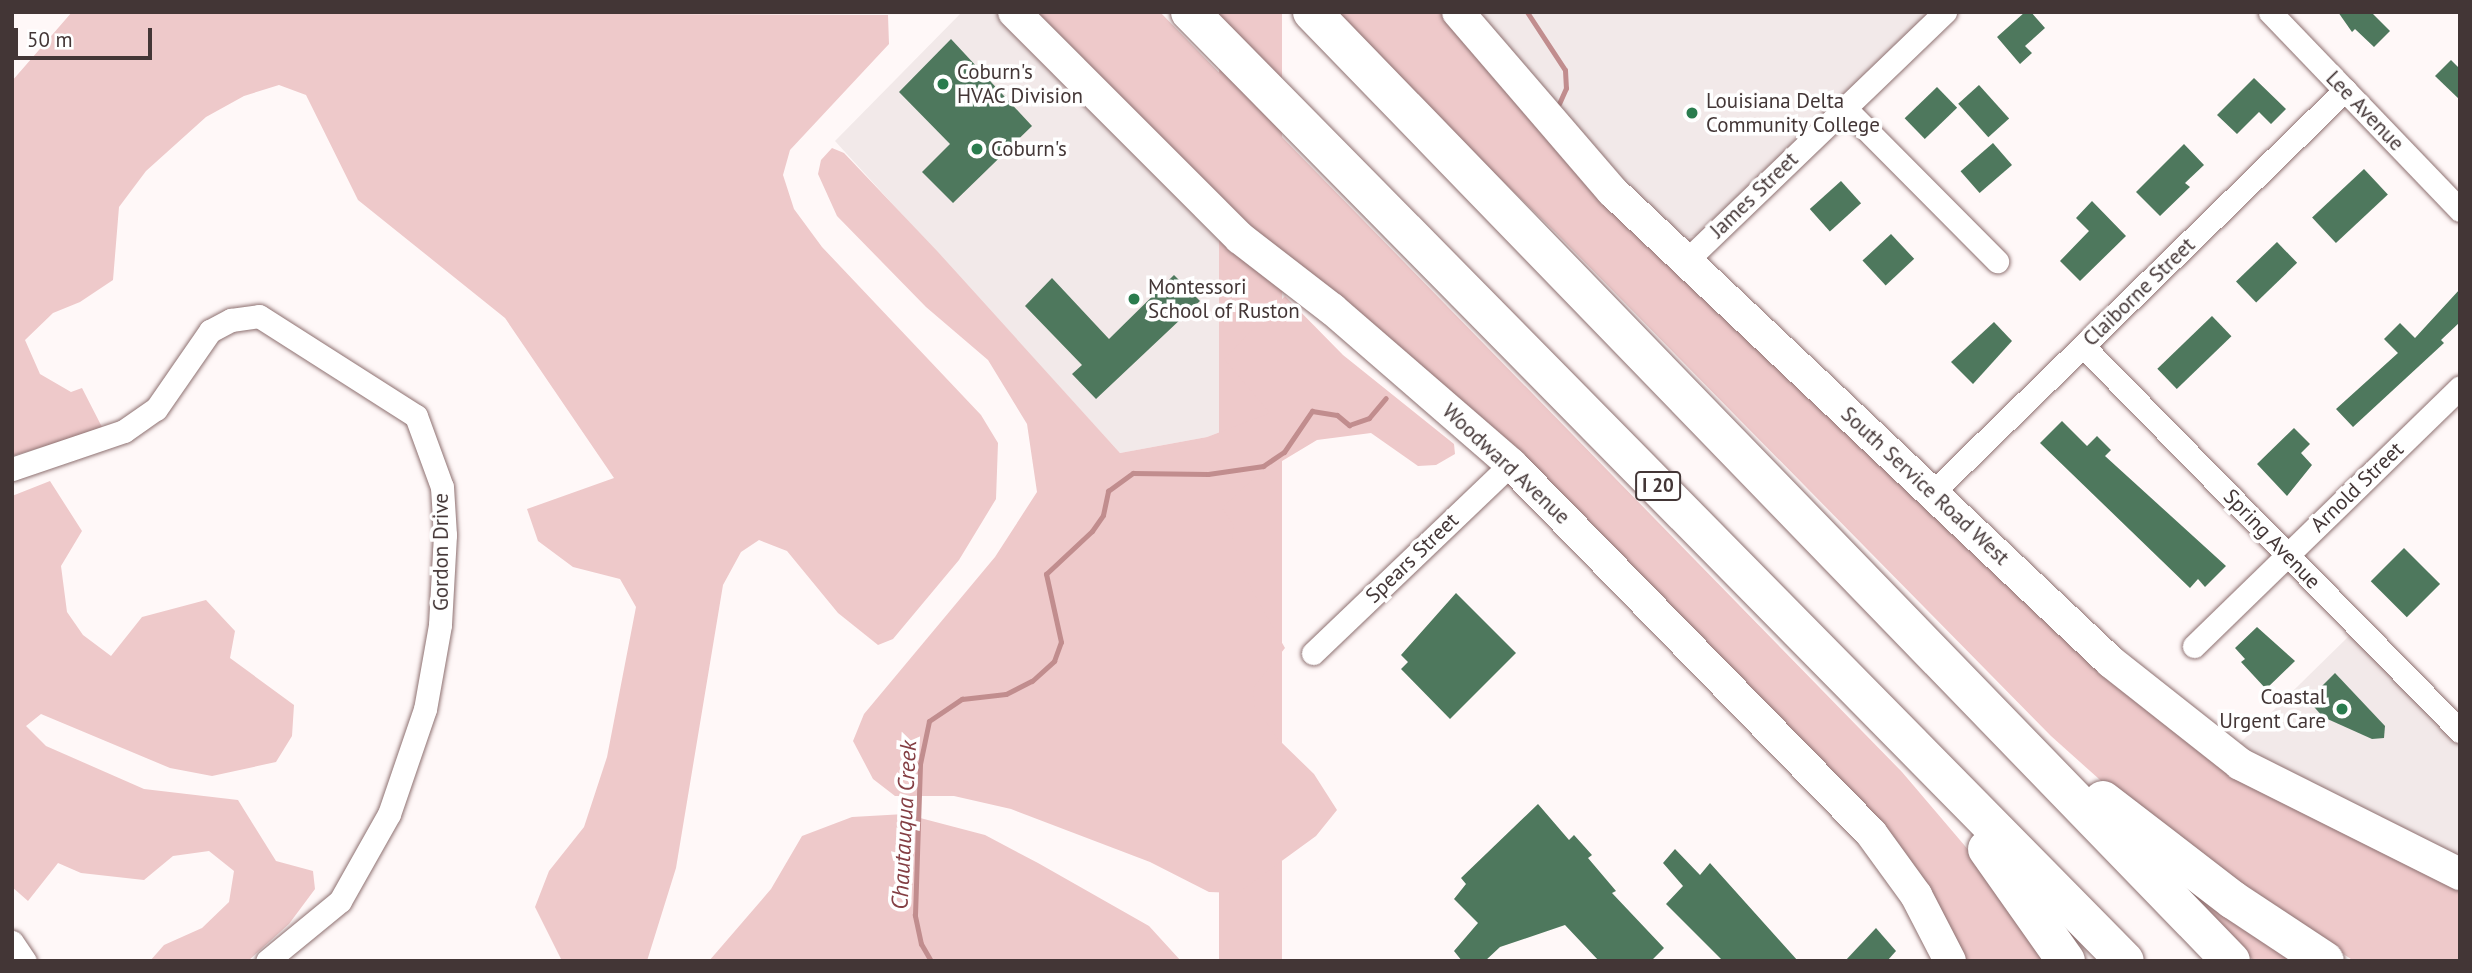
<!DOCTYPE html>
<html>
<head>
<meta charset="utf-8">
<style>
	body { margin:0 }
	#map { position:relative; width:2472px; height:973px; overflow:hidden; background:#fff8f8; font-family:"PT Sans",sans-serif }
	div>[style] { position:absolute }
	.built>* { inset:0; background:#f2e9e9 }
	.green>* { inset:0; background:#eec9ca; transform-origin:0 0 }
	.stream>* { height:5px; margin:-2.5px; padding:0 2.5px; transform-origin:2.5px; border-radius:2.5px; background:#c18d8e }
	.building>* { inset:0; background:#4e785d; transform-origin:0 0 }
	.roads { filter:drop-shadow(0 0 2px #8e7171) drop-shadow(0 0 2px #8e7171) }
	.street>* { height:23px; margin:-11.5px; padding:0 11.5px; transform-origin:11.5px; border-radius:11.5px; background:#fff }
	.secondary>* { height:32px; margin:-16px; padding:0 16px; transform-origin:16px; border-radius:16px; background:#fff }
	.highway>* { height:38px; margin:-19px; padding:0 19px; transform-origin:19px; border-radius:19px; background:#fff }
	.dots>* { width:19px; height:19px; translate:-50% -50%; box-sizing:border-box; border:4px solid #fff; border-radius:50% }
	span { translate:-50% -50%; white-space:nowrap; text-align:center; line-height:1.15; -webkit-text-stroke:7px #fff; paint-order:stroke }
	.shield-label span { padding:2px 5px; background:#fff; border:2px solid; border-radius:5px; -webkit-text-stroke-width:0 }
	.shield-label { font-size:19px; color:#433636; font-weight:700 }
	.poi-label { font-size:21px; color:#433636 }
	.left { translate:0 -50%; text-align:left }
	.right { translate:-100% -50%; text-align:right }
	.street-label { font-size:21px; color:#433636 }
	.water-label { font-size:23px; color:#843f44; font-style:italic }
	.frame { position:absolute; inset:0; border:14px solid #433636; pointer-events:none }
	.scale { position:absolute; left:14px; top:28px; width:138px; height:32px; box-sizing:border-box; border:4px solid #433636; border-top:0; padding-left:9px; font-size:21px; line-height:24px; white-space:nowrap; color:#433636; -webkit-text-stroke:5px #fff; paint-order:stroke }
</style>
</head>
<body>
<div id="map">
	<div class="built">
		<i style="clip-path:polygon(962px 12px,1002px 12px,1290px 291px,1224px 359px,1270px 413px,1207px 437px,1120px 453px,835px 141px)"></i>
		<i style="clip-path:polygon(1472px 12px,1932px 12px,1700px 235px,1682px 238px,1660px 226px)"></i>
		<i style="clip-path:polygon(2352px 633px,2460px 743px,2460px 862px,2237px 746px)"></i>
	</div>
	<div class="green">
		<i style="clip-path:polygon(72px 12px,888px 15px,889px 44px,790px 150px,783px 175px,794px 209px,822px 247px,981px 415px,998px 443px,996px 499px,959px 560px,893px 639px,878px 645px,838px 613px,787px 551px,759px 540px,741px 552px,723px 585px,676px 868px,647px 961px,562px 961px,535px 907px,549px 871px,584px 827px,607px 757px,636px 607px,620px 579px,573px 567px,538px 541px,527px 509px,614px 478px,505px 318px,358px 200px,306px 95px,279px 85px,244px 96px,206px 117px,146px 171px,119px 207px,113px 280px,80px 302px,53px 313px,25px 340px,40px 374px,71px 392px,82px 388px,103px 429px,12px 456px,12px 81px)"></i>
		<i style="clip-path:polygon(1028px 12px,1160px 12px,1902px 772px,2005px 893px,2051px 961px,1957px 961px,1923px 893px)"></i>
		<i style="left:1219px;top:12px;width:63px;height:1325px"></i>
		<i style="clip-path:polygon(1329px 12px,1448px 12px,2092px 658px,2460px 883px,2460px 961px,2354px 961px,2223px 876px,2128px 805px,2051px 736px,1555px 232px)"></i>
		<i style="clip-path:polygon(832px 148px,844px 153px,938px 252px,1120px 453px,1207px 437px,1270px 413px,1224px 359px,1285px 296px,1343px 355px,1454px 444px,1455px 454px,1436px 465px,1418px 466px,1371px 433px,1317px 440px,1254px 478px,1222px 508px,1234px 526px,1232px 539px,1248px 583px,1285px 648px,1253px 688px,1255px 707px,1279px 740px,1314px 774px,1337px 810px,1316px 836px,1238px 893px,1209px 892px,1150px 862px,1011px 809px,954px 796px,895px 796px,873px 779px,853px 741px,864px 714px,995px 557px,1037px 492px,1027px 424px,988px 360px,926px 307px,837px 216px,818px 174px,821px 160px)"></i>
		<i style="clip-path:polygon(50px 481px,82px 531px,61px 566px,67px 612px,83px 635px,111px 656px,142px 617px,206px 600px,235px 631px,230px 658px,294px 705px,292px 736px,276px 762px,212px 776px,170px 768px,41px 714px,26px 726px,46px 746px,144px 789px,238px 800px,276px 861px,313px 871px,315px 889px,289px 924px,248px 961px,150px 961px,164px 945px,202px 928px,229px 902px,234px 871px,209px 851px,173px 856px,144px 880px,81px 873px,58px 863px,28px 901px,12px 887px,12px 496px)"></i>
		<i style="clip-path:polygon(905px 814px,985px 835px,1038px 863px,1149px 926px,1181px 961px,709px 961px,771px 889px,802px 836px,852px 817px)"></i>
		<i style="clip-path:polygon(2164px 861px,2313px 961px,2254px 961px,2182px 888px)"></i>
	</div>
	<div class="stream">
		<i style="left:1527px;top:12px;width:69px;rotate:56.8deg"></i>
		<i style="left:1565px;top:70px;width:18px;rotate:87deg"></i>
		<i style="left:1566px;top:88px;width:17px;rotate:114deg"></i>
		<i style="left:931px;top:961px;width:20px;rotate:-120deg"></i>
		<i style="left:921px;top:944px;width:30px;rotate:-102deg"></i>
		<i style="left:915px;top:915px;width:151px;rotate:-88.1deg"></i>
		<i style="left:920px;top:764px;width:44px;rotate:-78.2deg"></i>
		<i style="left:929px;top:721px;width:40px;rotate:-34deg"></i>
		<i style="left:962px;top:699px;width:44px;rotate:-6.5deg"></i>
		<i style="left:1006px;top:694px;width:29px;rotate:-27deg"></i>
		<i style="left:1032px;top:681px;width:30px;rotate:-42deg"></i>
		<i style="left:1054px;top:661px;width:20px;rotate:-70deg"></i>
		<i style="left:1061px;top:642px;width:70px;rotate:-102.4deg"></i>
		<i style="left:1046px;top:574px;width:63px;rotate:-43.1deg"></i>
		<i style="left:1092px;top:531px;width:19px;rotate:-55deg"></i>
		<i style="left:1103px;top:515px;width:25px;rotate:-78deg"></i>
		<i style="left:1108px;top:491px;width:31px;rotate:-36deg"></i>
		<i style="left:1133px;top:473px;width:75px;rotate:0.8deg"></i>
		<i style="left:1208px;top:474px;width:56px;rotate:-8.3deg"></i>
		<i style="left:1263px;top:466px;width:25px;rotate:-34deg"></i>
		<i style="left:1284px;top:452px;width:50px;rotate:-55.7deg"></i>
		<i style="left:1312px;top:411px;width:25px;rotate:9deg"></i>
		<i style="left:1337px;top:415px;width:16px;rotate:40deg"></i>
		<i style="left:1349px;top:425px;width:21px;rotate:-19deg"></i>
		<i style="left:1369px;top:418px;width:26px;rotate:-50deg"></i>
	</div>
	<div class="building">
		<i style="clip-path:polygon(2025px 12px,2031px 12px,2045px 28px,2025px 46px,2032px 53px,2020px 64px,1997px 37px)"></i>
		<i style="clip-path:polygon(2338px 12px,2371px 12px,2390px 31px,2374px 47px,2355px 29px,2352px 32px)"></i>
		<i style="clip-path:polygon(951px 39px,1032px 126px,953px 203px,922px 172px,950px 144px,899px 92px)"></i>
		<i style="clip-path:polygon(2451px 60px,2460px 69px,2460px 100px,2435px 76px)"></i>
		<i style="clip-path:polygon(2254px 78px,2286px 109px,2271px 124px,2259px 112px,2237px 134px,2217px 115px)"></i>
		<i style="left:1979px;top:85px;width:45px;height:28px;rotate:48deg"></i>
		<i style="left:1937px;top:87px;width:29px;height:45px;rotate:46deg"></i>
		<i style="left:1993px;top:143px;width:29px;height:43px;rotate:49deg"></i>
		<i style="clip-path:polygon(2184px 144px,2204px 165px,2185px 183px,2190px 187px,2160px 216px,2136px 192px)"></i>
		<i style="left:2364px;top:169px;width:35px;height:71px;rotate:47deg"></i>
		<i style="left:1841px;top:181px;width:30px;height:42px;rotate:48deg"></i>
		<i style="clip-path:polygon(2092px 201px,2126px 236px,2080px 281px,2060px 261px,2089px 231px,2076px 218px)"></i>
		<i style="left:1891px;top:234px;width:34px;height:39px;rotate:47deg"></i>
		<i style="left:2277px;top:242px;width:29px;height:57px;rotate:46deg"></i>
		<i style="clip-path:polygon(1174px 275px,1200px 301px,1096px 399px,1072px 374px,1082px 365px,1025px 306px,1052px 278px,1109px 339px)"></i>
		<i style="clip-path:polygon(2460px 289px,2460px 322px,2441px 340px,2444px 343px,2353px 427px,2336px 409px,2398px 353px,2384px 339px,2400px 323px,2415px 338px)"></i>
		<i style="left:2212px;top:316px;width:28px;height:76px;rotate:46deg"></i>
		<i style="clip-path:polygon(1994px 322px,2012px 341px,1973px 384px,1951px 362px)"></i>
		<i style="clip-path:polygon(2062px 421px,2087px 446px,2097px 436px,2111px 450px,2105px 456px,2226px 566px,2205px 587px,2198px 579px,2190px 588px,2040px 443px)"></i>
		<i style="clip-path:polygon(2294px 428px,2310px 444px,2301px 453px,2312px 465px,2287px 496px,2257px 464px)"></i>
		<i style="left:2404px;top:548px;width:51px;height:47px;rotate:45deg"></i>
		<i style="clip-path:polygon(1456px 593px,1516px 653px,1450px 719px,1401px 669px,1408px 662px,1401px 655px)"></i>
		<i style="clip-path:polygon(2257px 627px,2295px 661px,2266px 689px,2241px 662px,2245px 659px,2235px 648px)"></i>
		<i style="clip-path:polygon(2335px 673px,2385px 726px,2384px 738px,2372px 739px,2323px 717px,2308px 700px)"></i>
		<i style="clip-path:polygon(1538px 804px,1569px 840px,1574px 835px,1592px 855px,1588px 858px,1616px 891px,1612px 893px,1664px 948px,1651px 961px,1599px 961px,1565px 925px,1500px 947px,1485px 961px,1462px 961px,1454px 951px,1478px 923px,1454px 899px,1466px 884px,1461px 878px)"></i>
		<i style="clip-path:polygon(1675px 849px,1700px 875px,1710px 863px,1798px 961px,1723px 961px,1666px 904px,1683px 886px,1663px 863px)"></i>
		<i style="clip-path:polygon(1876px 928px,1896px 951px,1887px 961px,1845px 961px)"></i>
	</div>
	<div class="roads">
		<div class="street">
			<i style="left:2270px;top:12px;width:274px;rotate:46.2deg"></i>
			<i style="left:1845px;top:108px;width:216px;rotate:45.2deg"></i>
			<i style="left:1685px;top:262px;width:361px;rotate:-43.9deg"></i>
			<i style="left:2083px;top:346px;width:539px;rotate:45.6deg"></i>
			<i style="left:12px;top:469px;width:118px;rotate:-18.7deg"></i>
			<i style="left:124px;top:431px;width:39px;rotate:-35deg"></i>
			<i style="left:156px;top:409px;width:95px;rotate:-55.3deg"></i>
			<i style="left:210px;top:331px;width:24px;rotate:-28deg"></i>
			<i style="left:231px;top:320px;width:28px;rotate:-8deg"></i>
			<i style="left:259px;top:316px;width:186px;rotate:32.5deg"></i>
			<i style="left:416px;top:416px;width:76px;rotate:69.9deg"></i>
			<i style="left:442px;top:487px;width:48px;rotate:86.4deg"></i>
			<i style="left:445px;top:535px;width:90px;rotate:93.2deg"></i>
			<i style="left:440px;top:625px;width:85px;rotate:100.1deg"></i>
			<i style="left:425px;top:709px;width:111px;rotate:108.9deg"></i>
			<i style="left:389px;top:814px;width:100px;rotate:119.4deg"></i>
			<i style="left:340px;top:901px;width:94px;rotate:140.6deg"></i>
			<i style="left:1932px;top:493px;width:577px;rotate:-44.3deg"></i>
			<i style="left:2194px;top:646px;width:371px;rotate:-44.2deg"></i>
			<i style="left:1313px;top:653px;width:274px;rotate:-43.7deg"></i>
			<i style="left:12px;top:942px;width:23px;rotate:56deg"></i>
		</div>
		<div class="secondary">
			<i style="left:1014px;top:12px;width:320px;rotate:45deg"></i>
			<i style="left:1240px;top:238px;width:116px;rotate:37.7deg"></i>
			<i style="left:1332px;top:309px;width:237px;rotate:40.9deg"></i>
			<i style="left:1511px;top:464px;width:516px;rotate:45.71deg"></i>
			<i style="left:1871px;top:833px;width:77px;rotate:54deg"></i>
			<i style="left:1916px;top:895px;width:74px;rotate:62.7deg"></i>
			<i style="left:1458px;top:12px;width:236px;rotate:49.3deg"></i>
			<i style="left:1612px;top:191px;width:686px;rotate:43.35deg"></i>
			<i style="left:2111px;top:662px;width:164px;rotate:38.3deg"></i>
			<i style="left:2240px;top:764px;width:246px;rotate:26.6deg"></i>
		</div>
		<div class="highway">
			<i style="left:1190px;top:12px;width:1332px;rotate:45.43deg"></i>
			<i style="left:1312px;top:12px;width:1321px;rotate:45.92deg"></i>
			<i style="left:2103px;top:800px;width:164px;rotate:37.6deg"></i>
			<i style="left:2233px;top:900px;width:110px;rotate:33.5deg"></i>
			<i style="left:1987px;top:849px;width:137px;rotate:54.8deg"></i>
		</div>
	</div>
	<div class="dots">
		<i style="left:943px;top:84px;background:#2a7c4e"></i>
		<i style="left:1692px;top:113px;background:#2a7c4e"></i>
		<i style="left:977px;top:149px;background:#2a7c4e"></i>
		<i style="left:1134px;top:299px;background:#2a7c4e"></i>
		<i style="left:2342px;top:709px;background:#2a7c4e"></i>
	</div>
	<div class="shield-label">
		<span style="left:1658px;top:486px">I 20</span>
	</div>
	<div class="poi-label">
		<span class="left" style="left:957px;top:84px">Coburn's<br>HVAC Division</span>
		<span class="left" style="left:1706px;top:113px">Louisiana Delta<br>Community College</span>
		<span class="left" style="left:991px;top:149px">Coburn's</span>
		<span class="left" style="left:1148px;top:299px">Montessori<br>School of Ruston</span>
		<span class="right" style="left:2326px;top:709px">Coastal<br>Urgent Care</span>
	</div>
	<div class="street-label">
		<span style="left:2365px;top:111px;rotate:46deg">Lee Avenue</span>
		<span style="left:1754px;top:195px;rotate:-44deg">James Street</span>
		<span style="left:2139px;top:292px;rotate:-44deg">Claiborne Street</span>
		<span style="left:1506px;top:464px;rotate:43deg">Woodward Avenue</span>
		<span style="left:1925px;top:486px;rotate:43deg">South Service Road West</span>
		<span style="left:2357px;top:487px;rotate:-44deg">Arnold Street</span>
		<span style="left:2272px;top:539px;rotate:46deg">Spring Avenue</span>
		<span style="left:441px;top:552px;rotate:-90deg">Gordon Drive</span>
		<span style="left:1412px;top:558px;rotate:-44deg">Spears Street</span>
	</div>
	<div class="water-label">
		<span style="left:904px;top:825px;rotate:-87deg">Chautauqua Creek</span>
	</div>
	<div class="frame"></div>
	<div class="scale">50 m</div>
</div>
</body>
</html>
